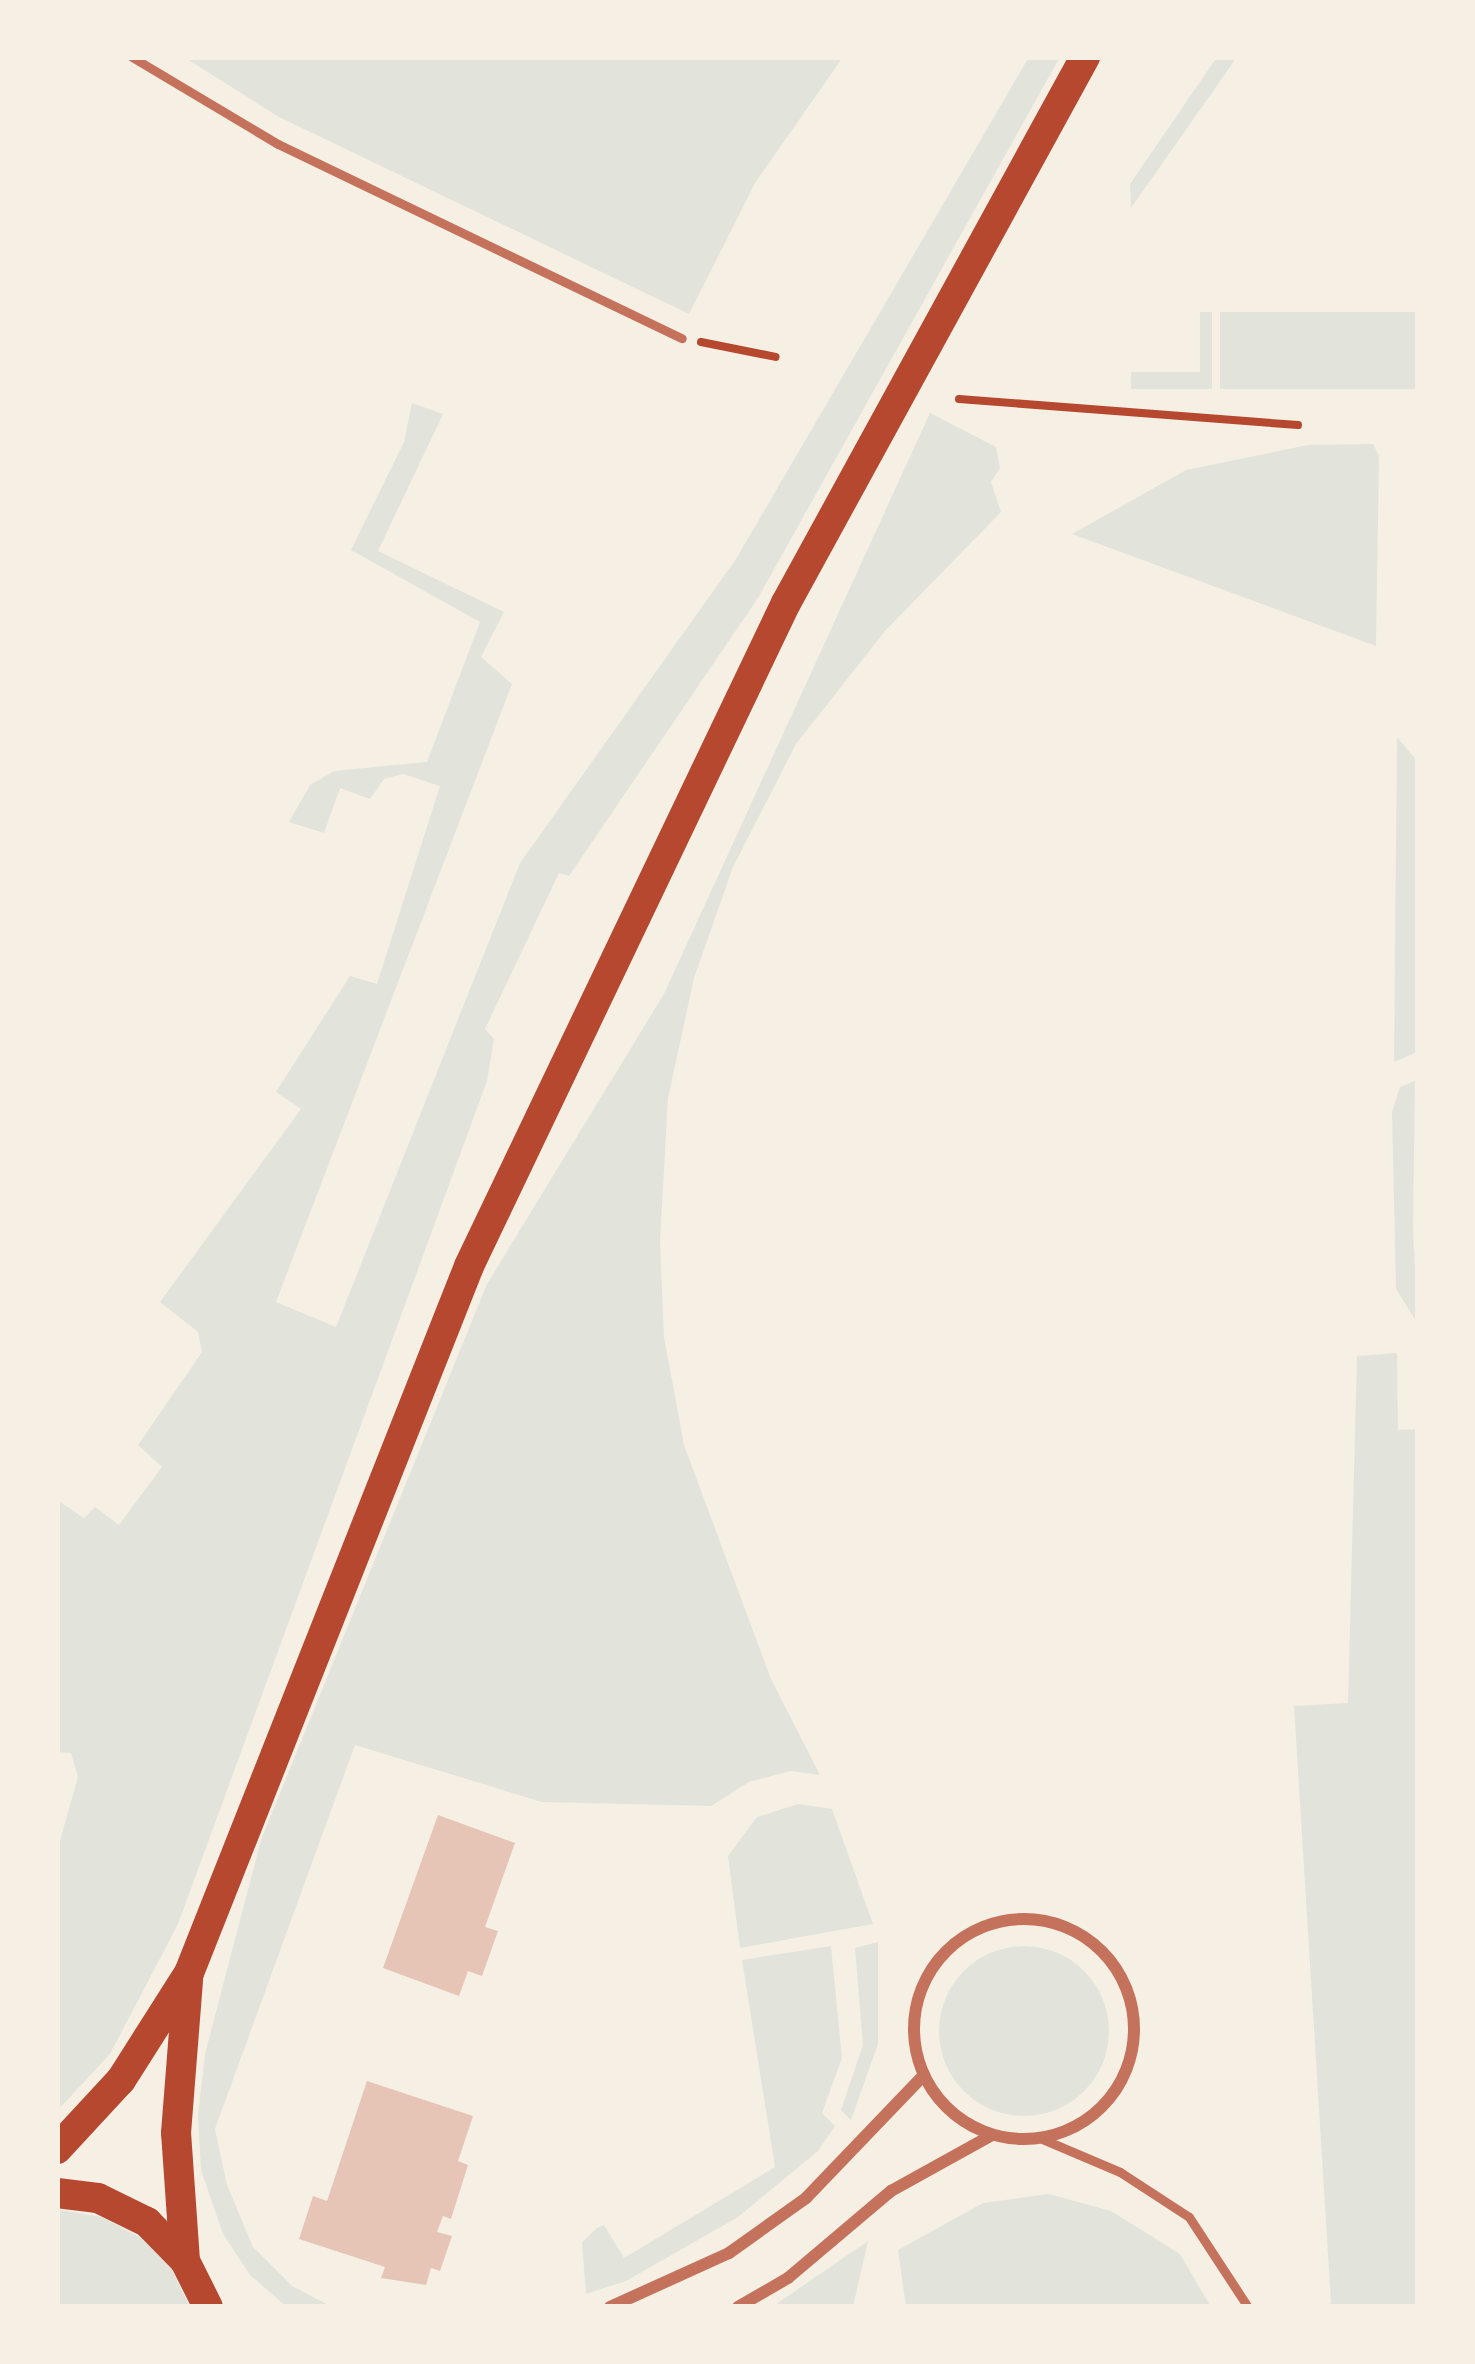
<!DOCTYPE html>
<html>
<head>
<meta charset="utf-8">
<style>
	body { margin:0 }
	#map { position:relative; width:1475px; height:2364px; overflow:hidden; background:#f6efe4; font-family:"Fira Sans Condensed",sans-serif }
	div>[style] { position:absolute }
	.green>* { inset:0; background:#e2e4dc; transform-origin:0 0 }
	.round { border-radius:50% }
	.building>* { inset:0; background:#e6c5b7 }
	.path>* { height:8px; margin:-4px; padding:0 4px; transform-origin:4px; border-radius:4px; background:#b5482f }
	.service>* { height:9px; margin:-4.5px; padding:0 4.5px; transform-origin:4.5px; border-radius:4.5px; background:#c5725c }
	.minor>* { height:12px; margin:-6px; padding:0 6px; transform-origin:6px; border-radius:6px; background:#c5725c }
	.minor>.ring { margin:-6px; padding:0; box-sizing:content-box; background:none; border:12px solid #c5725c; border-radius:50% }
	.primary>* { height:30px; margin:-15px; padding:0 15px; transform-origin:15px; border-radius:15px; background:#b5482f }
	span { translate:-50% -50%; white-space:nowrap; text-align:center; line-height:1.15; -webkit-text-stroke:12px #f6efe4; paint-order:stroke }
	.frame { position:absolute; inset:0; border:60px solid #f6efe4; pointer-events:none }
</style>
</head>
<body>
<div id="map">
	<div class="green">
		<i style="clip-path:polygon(184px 57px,843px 57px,755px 183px,689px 314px,279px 117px)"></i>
		<i style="clip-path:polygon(1029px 57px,1060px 57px,758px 598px,569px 876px,559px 873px,485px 1029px,494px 1039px,487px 1081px,178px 1924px,110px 2054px,57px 2111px,57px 1851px,78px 1777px,71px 1753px,57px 1752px,57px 1500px,84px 1518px,95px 1507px,119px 1525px,162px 1467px,138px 1445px,202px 1352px,198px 1332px,160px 1302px,301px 1109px,276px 1092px,350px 976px,377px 984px,440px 786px,403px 774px,384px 779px,370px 799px,340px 788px,324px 833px,289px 822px,310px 785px,334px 771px,427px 762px,480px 622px,351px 550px,404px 442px,412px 403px,443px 414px,378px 551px,504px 612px,481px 657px,512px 684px,276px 1302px,336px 1327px,520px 863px,736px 559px)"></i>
		<i style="clip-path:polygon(1217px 57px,1237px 57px,1131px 208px,1130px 184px)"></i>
		<i style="clip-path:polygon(1200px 312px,1212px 312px,1212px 389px,1131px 389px,1131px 372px,1200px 372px)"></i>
		<i style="left:1220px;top:312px;width:198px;height:77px"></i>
		<i style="clip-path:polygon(930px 413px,996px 447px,1000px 468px,991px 482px,1001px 512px,885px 631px,796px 744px,733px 867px,694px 978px,668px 1098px,660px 1242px,664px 1337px,684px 1445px,771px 1679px,820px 1775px,791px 1771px,749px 1782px,711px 1806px,542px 1802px,355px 1745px,215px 2129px,227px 2185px,253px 2247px,292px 2286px,332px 2307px,287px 2307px,250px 2275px,223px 2234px,201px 2170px,198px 2116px,205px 2054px,261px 1840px,487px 1284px,664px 994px)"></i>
		<i style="clip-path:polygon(1373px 444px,1379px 456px,1376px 646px,1072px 534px,1186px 470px,1308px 445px)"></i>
		<i style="clip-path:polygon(1397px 737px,1418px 762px,1418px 861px,1415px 1053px,1394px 1062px)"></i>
		<i style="clip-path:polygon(1415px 1081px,1413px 1230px,1418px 1324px,1396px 1289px,1392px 1112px,1400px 1087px)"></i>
		<i style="clip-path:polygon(1397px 1353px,1398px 1430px,1418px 1429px,1418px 2307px,1320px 2307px,1331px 2303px,1294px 1706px,1348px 1703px,1357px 1356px)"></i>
		<i style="clip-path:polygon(798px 1804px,832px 1809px,873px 1924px,740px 1948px,728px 1856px,757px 1817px)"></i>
		<i style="clip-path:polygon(878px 1942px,878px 2044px,851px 2120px,841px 2110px,863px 2045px,855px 1948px)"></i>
		<i style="clip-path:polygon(831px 1946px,842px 2058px,822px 2113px,835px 2126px,818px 2151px,738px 2217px,626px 2281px,586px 2294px,582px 2242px,597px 2228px,604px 2225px,624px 2258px,775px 2167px,742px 1960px)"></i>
		<i class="round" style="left:939px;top:1946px;width:170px;height:170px"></i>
		<i style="clip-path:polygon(1049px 2194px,1111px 2211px,1180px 2254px,1211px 2307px,906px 2307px,898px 2250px,983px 2203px)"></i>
		<i style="clip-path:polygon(60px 2210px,102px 2217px,141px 2238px,171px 2268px,190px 2307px,57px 2307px)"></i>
		<i style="clip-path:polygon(868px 2241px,853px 2307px,772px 2307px)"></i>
	</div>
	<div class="building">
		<i style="clip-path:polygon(438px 1815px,515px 1843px,485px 1927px,498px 1931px,482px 1976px,468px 1971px,459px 1996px,383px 1968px)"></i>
		<i style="clip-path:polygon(367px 2081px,473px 2116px,458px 2161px,468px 2165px,451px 2219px,443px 2216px,437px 2232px,452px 2236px,440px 2271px,431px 2268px,426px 2285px,381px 2278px,385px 2267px,299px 2239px,313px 2196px,327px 2201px)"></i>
	</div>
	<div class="path">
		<i style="left:701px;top:342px;width:76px;rotate:11.3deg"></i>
		<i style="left:959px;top:399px;width:340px;rotate:4.4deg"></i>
	</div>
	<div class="service">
		<i style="left:132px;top:57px;width:170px;rotate:30.8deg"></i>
		<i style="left:278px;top:144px;width:448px;rotate:25.7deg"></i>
		<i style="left:1040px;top:2138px;width:87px;rotate:23deg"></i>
		<i style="left:1120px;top:2172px;width:82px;rotate:33.1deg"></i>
		<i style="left:1189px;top:2217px;width:108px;rotate:56.8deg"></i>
	</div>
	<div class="minor">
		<i class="ring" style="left:914px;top:1919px;width:208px;height:208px"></i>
		<i style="left:610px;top:2307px;width:131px;rotate:-24.4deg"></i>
		<i style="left:729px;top:2253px;width:95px;rotate:-35.5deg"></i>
		<i style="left:806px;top:2198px;width:169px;rotate:-46.2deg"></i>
		<i style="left:738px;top:2307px;width:58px;rotate:-30.1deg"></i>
		<i style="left:788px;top:2278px;width:135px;rotate:-40.2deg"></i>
		<i style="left:891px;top:2191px;width:115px;rotate:-29deg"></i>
	</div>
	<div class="primary">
		<i style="left:57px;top:2149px;width:94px;rotate:-47.2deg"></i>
		<i style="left:121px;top:2080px;width:127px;rotate:-57.6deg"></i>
		<i style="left:189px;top:1973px;width:760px;rotate:-68.39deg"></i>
		<i style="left:469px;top:1266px;width:735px;rotate:-64.45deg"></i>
		<i style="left:786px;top:603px;width:623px;rotate:-61.29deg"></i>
		<i style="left:57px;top:2193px;width:41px;rotate:7deg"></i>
		<i style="left:98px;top:2198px;width:55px;rotate:26.1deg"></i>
		<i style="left:147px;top:2222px;width:54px;rotate:45.7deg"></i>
		<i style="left:185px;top:2261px;width:51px;rotate:63.4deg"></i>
		<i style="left:185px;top:2261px;width:128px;rotate:-94deg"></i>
		<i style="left:176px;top:2133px;width:153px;rotate:-85.5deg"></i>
	</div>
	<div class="frame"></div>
</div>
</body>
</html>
